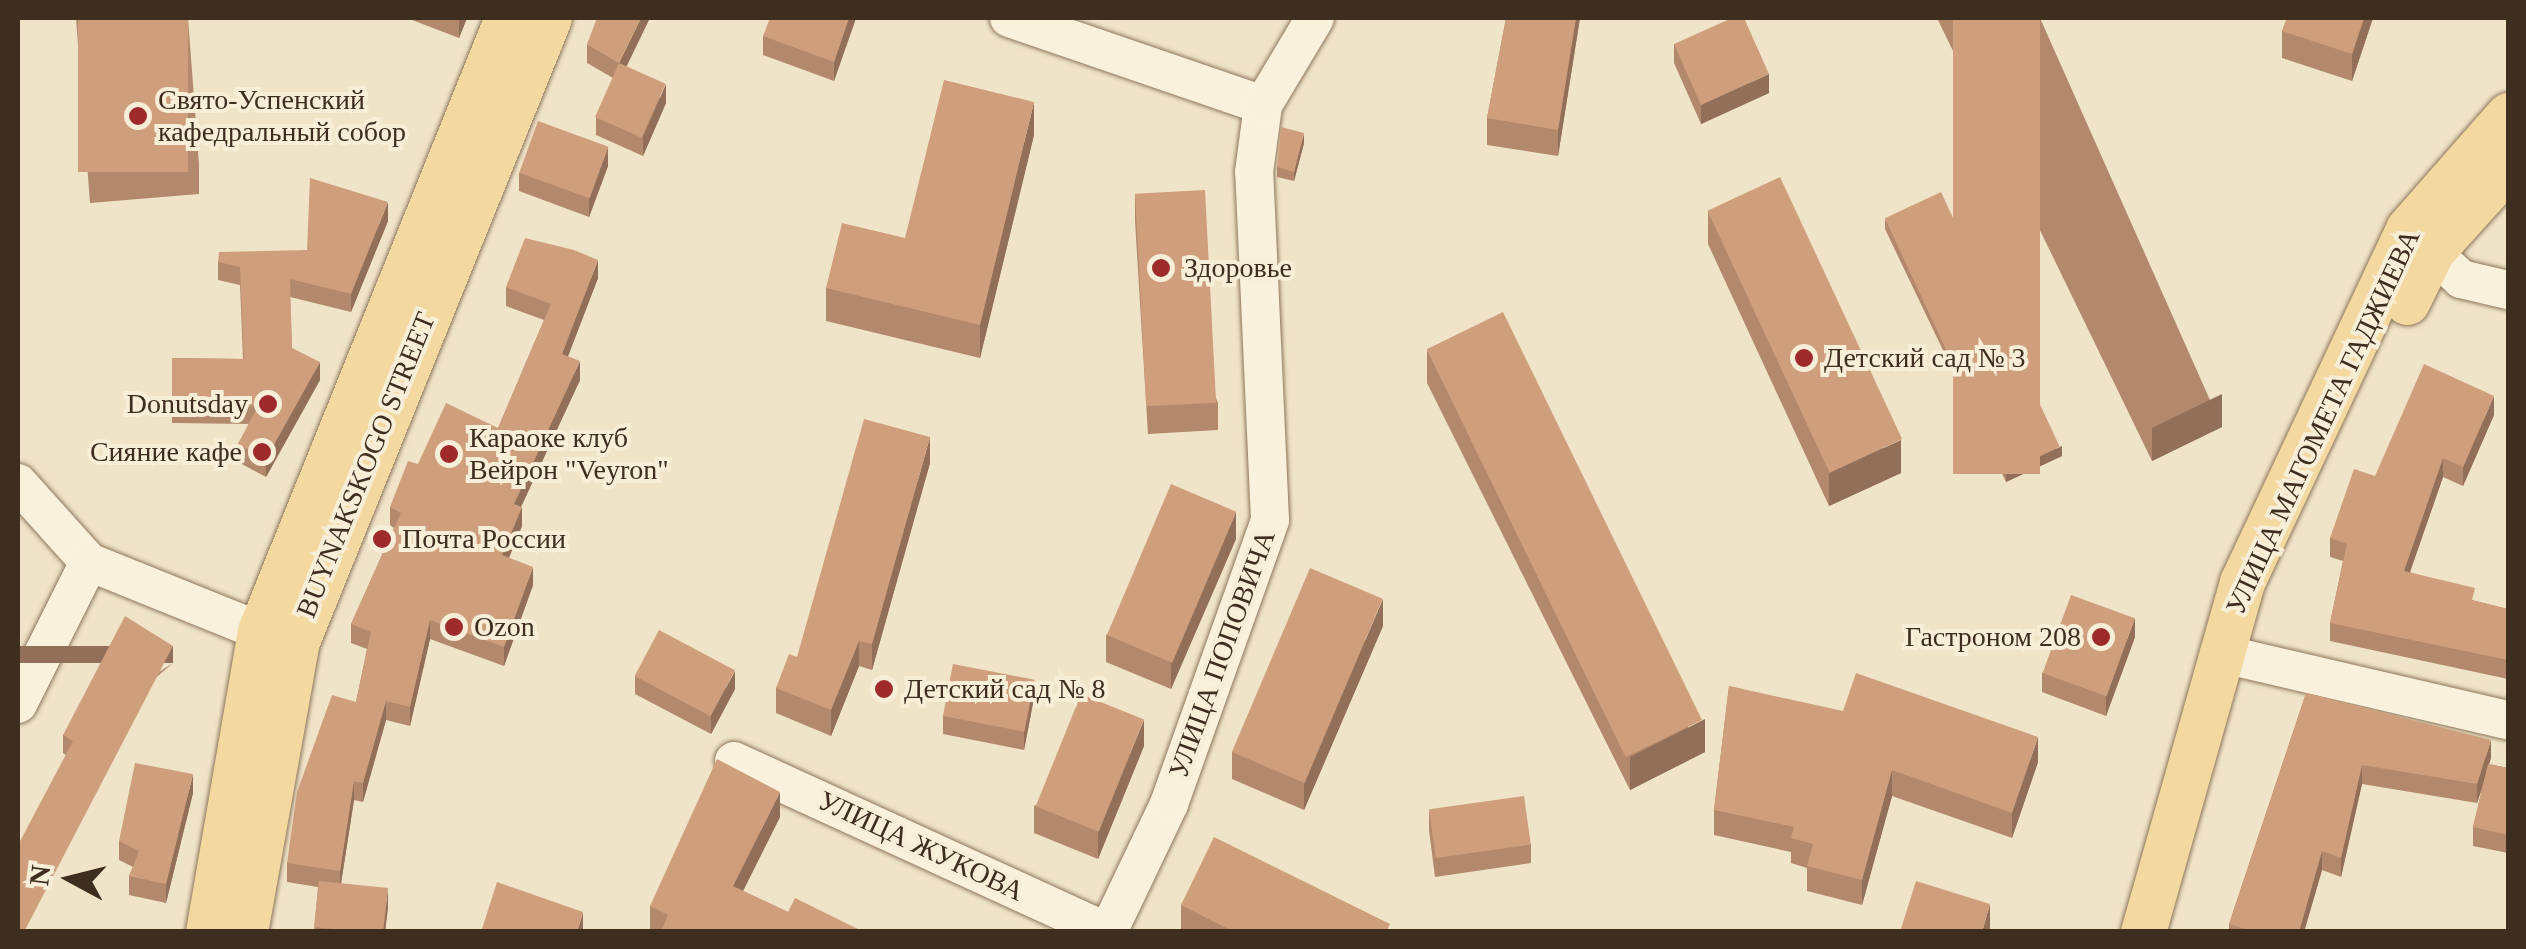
<!DOCTYPE html>
<html>
<head>
<meta charset="utf-8">
<style>
	body { margin:0 }
	#map { position:relative; width:2526px; height:949px; overflow:hidden; background:#f0e4c8; font-family:"Times New Roman",serif }
	div>[style] { position:absolute }
	.roads { filter:drop-shadow(0 0 2px #8d765c) drop-shadow(0 0 2px #8d765c) }
	.minor>* { height:38px; margin:-19px; padding:0 19px; transform-origin:19px; border-radius:19px; background:#faf1dc }
	.major>* { height:45px; margin:-22.5px; padding:0 22.5px; transform-origin:22.5px; border-radius:22.5px; background:#f3d9a0 }
	.wall>* { inset:0; background:#b2896c }
	.shaded-wall>* { inset:0; background:#916f58; transform-origin:0 0 }
	.building>* { inset:0; background:#cf9f7d; transform-origin:0 0 }
	.dots>* { width:28px; height:28px; translate:-50% -50%; box-sizing:border-box; border:5px solid #f7eed8; border-radius:50% }
	span { translate:-50% -50%; white-space:nowrap; text-align:center; line-height:1.15; -webkit-text-stroke:8px #f7eed8; paint-order:stroke }
	.poi-label { font-size:28px; color:#3d2e20 }
	.left { translate:0 -50%; text-align:left }
	.right { translate:-100% -50%; text-align:right }
	.street-label { font-size:28px; color:#3d2e20 }
	.frame { position:absolute; inset:0; border:20px solid #3d2e20; pointer-events:none }
	.north { position:absolute; left:20px; top:829px; width:100px; height:100px; -webkit-text-stroke:8px #f7eed8; paint-order:stroke; rotate:277deg; font-size:28px; font-weight:700; line-height:40px; text-align:center; color:#3d2e20 }
	.north::after { content:''; display:block; margin:auto; width:35px; height:45px; background:#3d2e20; clip-path:polygon(50% 0,100% 100%,50% 72%,0 100%) }
</style>
</head>
<body>
<div id="map">
	<div class="roads">
		<div class="minor">
			<i style="left:1009px;top:18px;width:268px;rotate:18.9deg"></i>
			<i style="left:2411px;top:232px;width:69px;rotate:43.2deg"></i>
			<i style="left:2461px;top:279px;width:48px;rotate:13.2deg"></i>
			<i style="left:18px;top:483px;width:106px;rotate:48.1deg"></i>
			<i style="left:89px;top:562px;width:184px;rotate:22deg"></i>
			<i style="left:2219px;top:653px;width:297px;rotate:13.1deg"></i>
			<i style="left:18px;top:704px;width:159px;rotate:-63.4deg"></i>
			<i style="left:734px;top:761px;width:410px;rotate:24.6deg"></i>
			<i style="left:1108px;top:932px;width:142px;rotate:-64.5deg"></i>
			<i style="left:1169px;top:804px;width:301px;rotate:-70.4deg"></i>
			<i style="left:1270px;top:520px;width:348px;rotate:-92.6deg"></i>
			<i style="left:1254px;top:172px;width:68px;rotate:-82.3deg"></i>
			<i style="left:1263px;top:105px;width:101px;rotate:-59.1deg"></i>
		</div>
		<div class="major">
			<i style="left:2407px;top:302px;width:57px;rotate:-63.9deg"></i>
			<i style="left:2432px;top:251px;width:113px;rotate:-47.9deg"></i>
			<i style="left:208px;top:932px;width:305px;rotate:-80.2deg"></i>
			<i style="left:260px;top:631px;width:661px;rotate:-68.05deg"></i>
			<i style="left:245px;top:932px;width:296px;rotate:-79.9deg"></i>
			<i style="left:297px;top:641px;width:672px;rotate:-67.98deg"></i>
			<i style="left:2143px;top:932px;width:364px;rotate:-74.2deg"></i>
			<i style="left:2242px;top:582px;width:390px;rotate:-64.8deg"></i>
			<i style="left:2408px;top:229px;width:152px;rotate:-48.7deg"></i>
		</div>
	</div>
	<div class="wall">
		<i style="clip-path:polygon(76px 18px,188px 18px,199px 164px,199px 194px,90px 203px)"></i>
		<i style="clip-path:polygon(407px 18px,467px 18px,459px 38px)"></i>
		<i style="clip-path:polygon(856px 18px,834px 81px,763px 55px,763px 36px)"></i>
		<i style="clip-path:polygon(1506px 18px,1580px 18px,1558px 156px,1487px 145px,1487px 118px)"></i>
		<i style="clip-path:polygon(1937px 18px,2040px 18px,2222px 427px,2152px 461px)"></i>
		<i style="clip-path:polygon(2287px 18px,2373px 18px,2352px 81px,2282px 58px,2282px 31px)"></i>
		<i style="clip-path:polygon(587px 44px,627px 67px,666px 103px,643px 156px,596px 135px,596px 117px,613px 78px,587px 63px)"></i>
		<i style="clip-path:polygon(1674px 44px,1769px 93px,1701px 124px,1674px 63px)"></i>
		<i style="clip-path:polygon(1034px 135px,980px 358px,826px 321px,826px 288px,905px 238px)"></i>
		<i style="clip-path:polygon(1304px 143px,1294px 181px,1277px 177px,1277px 167px)"></i>
		<i style="clip-path:polygon(608px 166px,589px 217px,519px 191px,519px 173px)"></i>
		<i style="clip-path:polygon(1135px 194px,1218px 403px,1218px 430px,1148px 434px,1135px 221px)"></i>
		<i style="clip-path:polygon(1708px 211px,1901px 473px,1829px 506px,1708px 244px)"></i>
		<i style="clip-path:polygon(1885px 219px,2062px 456px,2006px 482px,1885px 229px)"></i>
		<i style="clip-path:polygon(388px 221px,351px 312px,290px 297px,292px 348px,320px 380px,266px 477px,238px 462px,238px 444px,249px 424px,172px 423px,172px 358px,243px 359px,240px 285px,218px 280px,218px 262px,307px 250px)"></i>
		<i style="clip-path:polygon(598px 278px,568px 356px,580px 380px,521px 507px,522px 526px,509px 558px,533px 585px,504px 666px,430px 639px,410px 726px,386px 720px,363px 802px,354px 800px,341px 883px,388px 907px,385px 932px,314px 932px,318px 887px,287px 882px,287px 863px,356px 702px,367px 649px,351px 643px,351px 624px,394px 528px,390px 525px,390px 507px,418px 464px,498px 428px,544px 320px,506px 306px,506px 287px)"></i>
		<i style="clip-path:polygon(1427px 350px,1705px 752px,1630px 790px,1427px 383px)"></i>
		<i style="clip-path:polygon(2494px 415px,2463px 486px,2443px 477px,2410px 572px,2475px 601px,2508px 609px,2508px 679px,2330px 641px,2330px 623px,2343px 561px,2330px 557px,2330px 538px,2375px 476px)"></i>
		<i style="clip-path:polygon(930px 463px,872px 670px,859px 666px,831px 736px,776px 713px,776px 688px)"></i>
		<i style="clip-path:polygon(1236px 539px,1171px 689px,1106px 662px,1106px 635px)"></i>
		<i style="clip-path:polygon(1383px 626px,1304px 810px,1232px 779px,1232px 752px)"></i>
		<i style="clip-path:polygon(2135px 637px,2106px 716px,2042px 692px,2042px 673px)"></i>
		<i style="clip-path:polygon(173px 663px,66px 755px,63px 753px,63px 735px)"></i>
		<i style="clip-path:polygon(635px 676px,735px 689px,711px 734px,635px 694px)"></i>
		<i style="clip-path:polygon(1729px 686px,2038px 762px,2012px 838px,1892px 796px,1862px 905px,1807px 891px,1807px 868px,1791px 863px,1791px 852px,1714px 835px,1714px 810px)"></i>
		<i style="clip-path:polygon(2306px 693px,2491px 758px,2489px 764px,2508px 768px,2508px 853px,2473px 846px,2473px 827px,2482px 789px,2477px 803px,2362px 784px,2341px 877px,2322px 870px,2304px 932px,2229px 932px,2229px 924px)"></i>
		<i style="clip-path:polygon(1034px 698px,1024px 750px,943px 734px,943px 716px)"></i>
		<i style="clip-path:polygon(1144px 746px,1098px 859px,1034px 833px,1034px 806px)"></i>
		<i style="clip-path:polygon(193px 793px,166px 903px,129px 895px,129px 876px,133px 867px,119px 860px,119px 841px)"></i>
		<i style="clip-path:polygon(1429px 811px,1531px 844px,1531px 863px,1435px 877px,1429px 830px)"></i>
		<i style="clip-path:polygon(780px 817px,743px 891px,788px 912px,864px 932px,650px 931px,650px 906px)"></i>
		<i style="clip-path:polygon(1181px 905px,1390px 932px,1181px 932px)"></i>
	</div>
	<div class="shaded-wall">
		<i style="clip-path:polygon(459px 18px,467px 18px,459px 38px)"></i>
		<i style="clip-path:polygon(641px 18px,650px 18px,619px 82px,619px 63px)"></i>
		<i style="clip-path:polygon(849px 18px,856px 18px,834px 81px,834px 62px)"></i>
		<i style="clip-path:polygon(1576px 18px,1580px 18px,1558px 156px,1558px 130px)"></i>
		<i style="clip-path:polygon(2364px 18px,2373px 18px,2352px 81px,2352px 54px)"></i>
		<i style="clip-path:polygon(1769px 74px,1769px 93px,1701px 124px,1701px 105px)"></i>
		<i style="clip-path:polygon(666px 84px,666px 103px,643px 156px,643px 137px)"></i>
		<i style="clip-path:polygon(1034px 102px,1034px 135px,980px 358px,980px 325px)"></i>
		<i style="clip-path:polygon(1304px 133px,1304px 143px,1294px 181px,1294px 172px)"></i>
		<i style="clip-path:polygon(608px 147px,608px 166px,589px 217px,589px 198px)"></i>
		<i style="clip-path:polygon(388px 202px,388px 221px,351px 312px,351px 294px)"></i>
		<i style="clip-path:polygon(598px 260px,598px 278px,562px 372px,562px 354px)"></i>
		<i style="clip-path:polygon(580px 361px,580px 380px,514px 522px,514px 504px)"></i>
		<i style="clip-path:polygon(320px 362px,320px 380px,266px 477px,266px 459px)"></i>
		<i style="clip-path:polygon(2222px 394px,2222px 427px,2152px 461px,2152px 428px)"></i>
		<i style="clip-path:polygon(2494px 396px,2494px 415px,2463px 486px,2463px 467px)"></i>
		<i style="clip-path:polygon(930px 437px,930px 463px,872px 670px,872px 644px)"></i>
		<i style="clip-path:polygon(1901px 440px,1901px 473px,1829px 506px,1829px 473px)"></i>
		<i style="clip-path:polygon(2062px 446px,2062px 456px,2006px 482px,2006px 473px)"></i>
		<i style="clip-path:polygon(2443px 458px,2443px 477px,2404px 589px,2404px 571px)"></i>
		<i style="clip-path:polygon(522px 507px,522px 526px,502px 574px,502px 555px)"></i>
		<i style="clip-path:polygon(1236px 512px,1236px 539px,1171px 689px,1171px 663px)"></i>
		<i style="clip-path:polygon(533px 567px,533px 585px,504px 666px,504px 647px)"></i>
		<i style="clip-path:polygon(1383px 599px,1383px 626px,1304px 810px,1304px 783px)"></i>
		<i style="clip-path:polygon(2135px 618px,2135px 637px,2106px 716px,2106px 697px)"></i>
		<i style="clip-path:polygon(430px 620px,430px 639px,410px 726px,410px 707px)"></i>
		<i style="clip-path:polygon(859px 641px,859px 666px,831px 736px,831px 710px)"></i>
		<i style="left:173px;top:646px;width:17px;height:322px;rotate:90deg"></i>
		<i style="clip-path:polygon(735px 671px,735px 689px,711px 734px,711px 715px)"></i>
		<i style="clip-path:polygon(1034px 680px,1034px 698px,1024px 750px,1024px 731px)"></i>
		<i style="clip-path:polygon(386px 701px,386px 720px,363px 802px,363px 783px)"></i>
		<i style="clip-path:polygon(1705px 719px,1705px 752px,1630px 790px,1630px 757px)"></i>
		<i style="clip-path:polygon(1144px 720px,1144px 746px,1098px 859px,1098px 832px)"></i>
		<i style="clip-path:polygon(2038px 737px,2038px 762px,2012px 838px,2012px 813px)"></i>
		<i style="clip-path:polygon(2491px 740px,2491px 758px,2477px 803px,2477px 784px)"></i>
		<i style="clip-path:polygon(2362px 765px,2362px 784px,2341px 877px,2341px 858px)"></i>
		<i style="clip-path:polygon(1892px 770px,1892px 796px,1862px 905px,1862px 880px)"></i>
		<i style="clip-path:polygon(193px 774px,193px 793px,166px 903px,166px 884px)"></i>
		<i style="clip-path:polygon(354px 781px,354px 800px,340px 890px,340px 871px)"></i>
		<i style="clip-path:polygon(780px 792px,780px 817px,733px 911px,733px 886px)"></i>
		<i style="clip-path:polygon(2322px 851px,2322px 870px,2304px 932px,2299px 932px)"></i>
		<i style="clip-path:polygon(388px 888px,388px 907px,385px 932px,383px 932px)"></i>
		<i style="clip-path:polygon(1990px 904px,1990px 932px,1982px 932px)"></i>
		<i style="clip-path:polygon(583px 912px,583px 932px,577px 932px)"></i>
	</div>
	<div class="building">
		<i style="left:78px;top:18px;width:110px;height:154px"></i>
		<i style="clip-path:polygon(597px 18px,641px 18px,619px 63px,587px 44px)"></i>
		<i style="clip-path:polygon(770px 18px,849px 18px,834px 62px,763px 36px)"></i>
		<i style="clip-path:polygon(1506px 18px,1576px 18px,1558px 130px,1487px 118px)"></i>
		<i style="clip-path:polygon(1732px 18px,1744px 18px,1769px 74px,1701px 105px,1674px 44px)"></i>
		<i style="left:1953px;top:18px;width:87px;height:456px"></i>
		<i style="clip-path:polygon(2287px 18px,2364px 18px,2352px 54px,2282px 31px)"></i>
		<i style="left:619px;top:63px;width:51px;height:59px;rotate:24deg"></i>
		<i style="clip-path:polygon(944px 80px,1034px 102px,980px 325px,826px 288px,842px 223px,905px 238px)"></i>
		<i style="left:538px;top:121px;width:75px;height:55px;rotate:20deg"></i>
		<i style="clip-path:polygon(1281px 127px,1304px 133px,1294px 172px,1277px 167px)"></i>
		<i style="left:1780px;top:177px;width:289px;height:80px;rotate:65deg"></i>
		<i style="clip-path:polygon(310px 178px,388px 202px,351px 294px,290px 279px,292px 348px,320px 362px,266px 459px,238px 444px,258px 406px,172px 405px,172px 358px,244px 359px,240px 267px,218px 262px,219px 252px,307px 250px)"></i>
		<i style="left:1205px;top:190px;width:213px;height:70px;rotate:87deg"></i>
		<i style="left:1941px;top:192px;width:281px;height:62px;rotate:65deg"></i>
		<i style="clip-path:polygon(525px 238px,574px 250px,598px 260px,562px 354px,580px 361px,514px 504px,522px 507px,502px 555px,533px 567px,504px 647px,430px 620px,410px 707px,386px 701px,363px 783px,354px 781px,340px 871px,287px 863px,297px 792px,332px 695px,356px 702px,371px 632px,351px 624px,401px 513px,390px 507px,408px 461px,418px 464px,446px 403px,498px 428px,551px 304px,506px 287px)"></i>
		<i style="left:1503px;top:312px;width:454px;height:85px;rotate:64deg"></i>
		<i style="clip-path:polygon(2424px 364px,2494px 396px,2463px 467px,2443px 458px,2404px 571px,2475px 588px,2472px 600px,2508px 609px,2508px 660px,2330px 623px,2347px 544px,2330px 538px,2354px 469px,2375px 476px)"></i>
		<i style="clip-path:polygon(864px 419px,930px 437px,872px 644px,859px 641px,831px 710px,776px 688px,789px 654px,797px 657px)"></i>
		<i style="left:1171px;top:484px;width:71px;height:164px;rotate:23deg"></i>
		<i style="left:1310px;top:568px;width:79px;height:200px;rotate:23deg"></i>
		<i style="left:2071px;top:595px;width:68px;height:83px;rotate:20deg"></i>
		<i style="clip-path:polygon(125px 616px,173px 646px,24px 932px,18px 932px,18px 845px,73px 741px,63px 735px)"></i>
		<i style="left:659px;top:630px;width:86px;height:52px;rotate:28deg"></i>
		<i style="left:953px;top:664px;width:83px;height:53px;rotate:11deg"></i>
		<i style="clip-path:polygon(1856px 673px,2038px 737px,2012px 813px,1892px 770px,1862px 880px,1807px 866px,1813px 844px,1791px 838px,1794px 827px,1714px 810px,1729px 686px,1843px 711px)"></i>
		<i style="clip-path:polygon(2306px 693px,2491px 740px,2477px 784px,2362px 765px,2341px 858px,2322px 851px,2299px 932px,2254px 932px,2229px 924px)"></i>
		<i style="left:1081px;top:694px;width:68px;height:121px;rotate:22deg"></i>
		<i style="clip-path:polygon(717px 759px,780px 792px,733px 886px,788px 912px,795px 898px,864px 932px,661px 932px,668px 915px,650px 906px)"></i>
		<i style="clip-path:polygon(135px 763px,193px 774px,166px 884px,129px 876px,139px 851px,119px 841px)"></i>
		<i style="clip-path:polygon(2488px 764px,2508px 768px,2508px 835px,2473px 827px)"></i>
		<i style="left:1524px;top:796px;width:49px;height:96px;rotate:82deg"></i>
		<i style="clip-path:polygon(1214px 837px,1390px 924px,1386px 932px,1234px 932px,1181px 905px)"></i>
		<i style="clip-path:polygon(319px 881px,388px 888px,383px 932px,360px 932px,314px 927px)"></i>
		<i style="clip-path:polygon(1916px 881px,1990px 904px,1982px 932px,1900px 932px)"></i>
		<i style="clip-path:polygon(497px 882px,583px 912px,577px 932px,481px 932px)"></i>
	</div>
	<div class="dots">
		<i style="left:138px;top:116px;background:#9e2a2b"></i>
		<i style="left:1161px;top:268px;background:#9e2a2b"></i>
		<i style="left:1804px;top:358px;background:#9e2a2b"></i>
		<i style="left:268px;top:404px;background:#9e2a2b"></i>
		<i style="left:262px;top:452px;background:#9e2a2b"></i>
		<i style="left:449px;top:454px;background:#9e2a2b"></i>
		<i style="left:382px;top:539px;background:#9e2a2b"></i>
		<i style="left:454px;top:627px;background:#9e2a2b"></i>
		<i style="left:2101px;top:637px;background:#9e2a2b"></i>
		<i style="left:884px;top:689px;background:#9e2a2b"></i>
	</div>
	<div class="poi-label">
		<span class="left" style="left:158px;top:116px">Свято-Успенский<br>кафедральный собор</span>
		<span class="left" style="left:1184px;top:268px">Здоровье</span>
		<span class="left" style="left:1824px;top:358px">Детский сад № 3</span>
		<span class="right" style="left:248px;top:404px">Donutsday</span>
		<span class="left" style="left:469px;top:454px">Караоке клуб<br>Вейрон "Veyron"</span>
		<span class="right" style="left:242px;top:452px">Сияние кафе</span>
		<span class="left" style="left:402px;top:539px">Почта России</span>
		<span class="left" style="left:474px;top:627px">Ozon</span>
		<span class="right" style="left:2081px;top:637px">Гастроном 208</span>
		<span class="left" style="left:904px;top:689px">Детский сад № 8</span>
	</div>
	<div class="street-label">
		<span style="left:2323px;top:422px;rotate:-65deg">УЛИЦА МАГОМЕТА ГАДЖИЕВА</span>
		<span style="left:366px;top:465px;rotate:-68deg">BUYNAKSKOGO STREET</span>
		<span style="left:1222px;top:654px;rotate:-70deg">УЛИЦА ПОПОВИЧА</span>
		<span style="left:921px;top:846px;rotate:25deg">УЛИЦА ЖУКОВА</span>
	</div>
	<div class="frame"></div>
	<div class="north">N</div>
</div>
</body>
</html>
